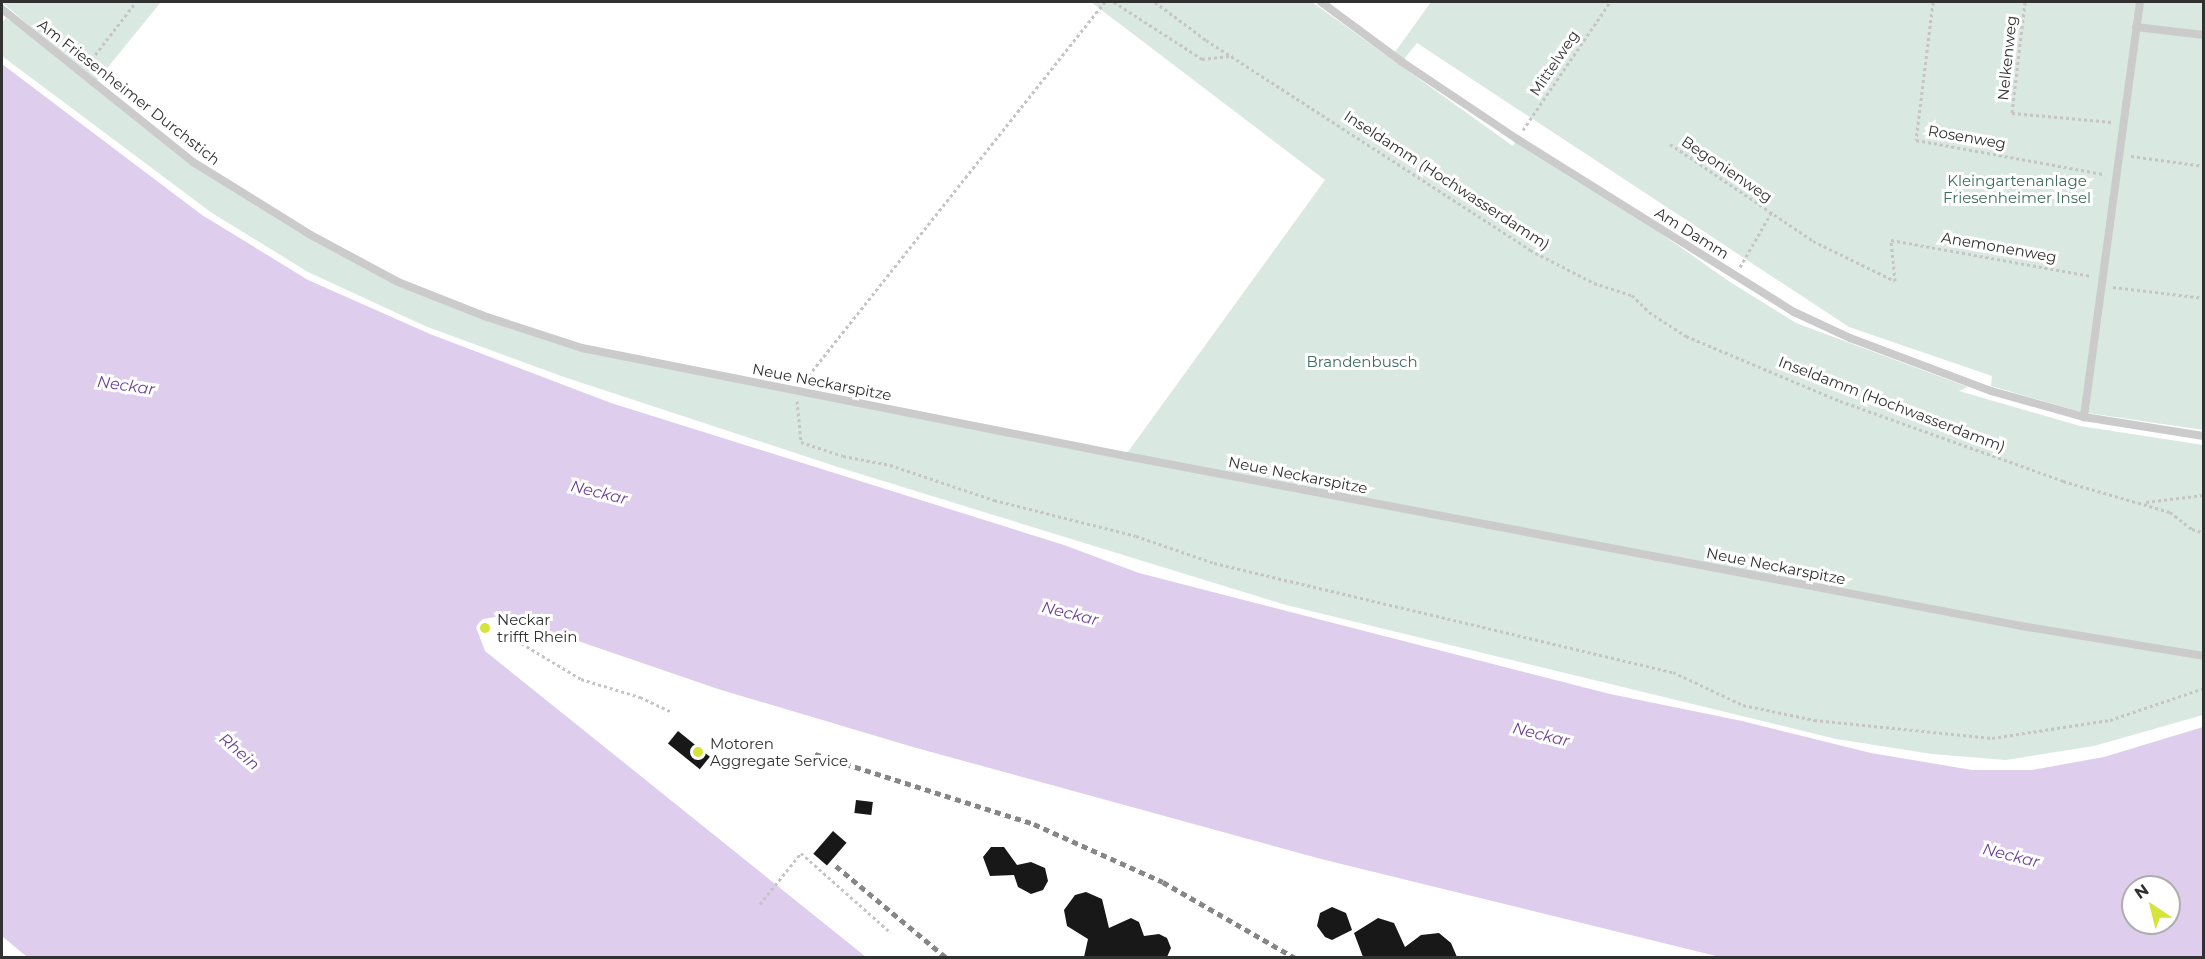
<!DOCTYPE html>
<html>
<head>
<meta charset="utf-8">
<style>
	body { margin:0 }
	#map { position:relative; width:2205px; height:959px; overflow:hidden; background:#fff; font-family:Montserrat,sans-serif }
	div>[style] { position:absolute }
	.green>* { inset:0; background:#dae8e2 }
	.water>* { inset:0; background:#decdec }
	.building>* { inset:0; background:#181818; transform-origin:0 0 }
	.path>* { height:3px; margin-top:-1.5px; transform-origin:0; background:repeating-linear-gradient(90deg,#c5c5c5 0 3px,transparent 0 6px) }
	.service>* { height:8px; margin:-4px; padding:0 4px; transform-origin:4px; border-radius:4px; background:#cbcbcb }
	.rail>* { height:4.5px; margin-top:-2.25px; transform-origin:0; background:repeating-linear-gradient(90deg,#868686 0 6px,transparent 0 10.5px) }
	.dots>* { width:16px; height:16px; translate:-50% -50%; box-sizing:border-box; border:3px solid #fff; border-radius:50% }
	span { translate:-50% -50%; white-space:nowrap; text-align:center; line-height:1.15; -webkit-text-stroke:6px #fff; paint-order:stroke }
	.street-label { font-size:15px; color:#313131 }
	.park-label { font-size:15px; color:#3e6d5e }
	.poi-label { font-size:15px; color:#313131 }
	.left { translate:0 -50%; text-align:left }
	.water-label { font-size:16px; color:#6c3f93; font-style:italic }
	.frame { position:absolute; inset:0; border:3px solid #313131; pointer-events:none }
	.north { position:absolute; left:2121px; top:875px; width:60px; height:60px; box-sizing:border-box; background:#fff; border:2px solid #adadad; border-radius:50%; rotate:325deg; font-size:16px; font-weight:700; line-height:24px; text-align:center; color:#313131 }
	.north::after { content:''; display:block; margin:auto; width:21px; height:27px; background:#d6e338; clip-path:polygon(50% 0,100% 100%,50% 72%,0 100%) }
</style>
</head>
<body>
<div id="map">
	<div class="green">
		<i style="clip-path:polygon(2px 2px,161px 2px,95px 83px,193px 162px,398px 282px,582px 348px,1125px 456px,1325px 180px,1091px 2px,1312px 2px,1513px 146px,1517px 139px,1619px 204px,1730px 282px,1796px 323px,1968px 387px,1959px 391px,2080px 426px,2203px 445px,2203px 715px,2094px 746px,2006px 760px,1932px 754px,1836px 739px,1286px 605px,841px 468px,564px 377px,425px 326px,308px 272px,212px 213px,2px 56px,2px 23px,6px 18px,69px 61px)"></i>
		<i style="clip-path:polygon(1431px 2px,2203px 2px,2203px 430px,2081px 412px,1991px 386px,1992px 376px,1849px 327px,1417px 43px,1404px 59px,1395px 52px)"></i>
	</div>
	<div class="water">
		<i style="clip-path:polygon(evenodd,2px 64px,202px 215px,308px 280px,430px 334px,611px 403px,1064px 545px,1139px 573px,1610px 694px,1742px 721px,1871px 753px,1972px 770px,2032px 770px,2104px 757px,2203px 727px,2203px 957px,1720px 957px,1321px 859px,913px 747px,718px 689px,511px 618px,495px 617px,483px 619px,476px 627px,485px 651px,866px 957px,27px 957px,2px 936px,2px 64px,2133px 887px,2169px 887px,2169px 923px,2133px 923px,2133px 887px)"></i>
	</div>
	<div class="building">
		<i style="left:678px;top:731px;width:41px;height:16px;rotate:39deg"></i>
		<i style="left:856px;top:800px;width:17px;height:13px;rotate:7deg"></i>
		<i style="left:833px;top:831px;width:18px;height:30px;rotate:41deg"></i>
		<i style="clip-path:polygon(991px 847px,1004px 847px,1017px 865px,1031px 862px,1045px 868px,1048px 881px,1043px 890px,1031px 894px,1018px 887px,1014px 875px,990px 876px,983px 857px)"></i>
		<i style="clip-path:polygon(1086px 892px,1102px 899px,1109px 928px,1131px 918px,1139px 922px,1144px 936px,1159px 934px,1167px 938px,1171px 948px,1167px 957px,1084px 957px,1088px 939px,1067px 926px,1064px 910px,1075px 895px)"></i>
		<i style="clip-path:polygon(1332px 907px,1346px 913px,1352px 930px,1332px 940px,1325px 937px,1317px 926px,1320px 913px)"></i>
		<i style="clip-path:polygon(1378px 918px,1394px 923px,1405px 947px,1421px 935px,1439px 933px,1451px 943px,1457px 957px,1363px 957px,1354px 933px)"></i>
	</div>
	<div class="path">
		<i style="left:1114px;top:2px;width:105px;rotate:32.9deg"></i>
		<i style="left:1202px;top:59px;width:31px;rotate:-6deg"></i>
		<i style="left:1155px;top:2px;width:64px;rotate:36.7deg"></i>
		<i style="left:1206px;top:40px;width:386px;rotate:32.9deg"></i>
		<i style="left:1530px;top:250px;width:72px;rotate:27.3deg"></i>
		<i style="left:1594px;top:283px;width:40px;rotate:18deg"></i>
		<i style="left:1632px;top:295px;width:24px;rotate:45deg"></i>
		<i style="left:1649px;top:312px;width:44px;rotate:33deg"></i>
		<i style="left:1686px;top:336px;width:167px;rotate:22.9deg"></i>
		<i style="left:1840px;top:401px;width:237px;rotate:19.7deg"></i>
		<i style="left:2063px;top:481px;width:111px;rotate:16.2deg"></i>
		<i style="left:2170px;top:512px;width:28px;rotate:38deg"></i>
		<i style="left:2192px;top:529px;width:13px;rotate:18deg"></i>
		<i style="left:1933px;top:2px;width:139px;rotate:97deg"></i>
		<i style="left:1916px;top:140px;width:191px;rotate:10.3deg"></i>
		<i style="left:2025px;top:2px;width:112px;rotate:96.7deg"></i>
		<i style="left:2012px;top:113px;width:101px;rotate:5.1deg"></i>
		<i style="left:88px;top:64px;width:78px;rotate:-52.3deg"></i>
		<i style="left:1523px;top:130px;width:155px;rotate:-55.8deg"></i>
		<i style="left:1670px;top:144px;width:173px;rotate:34.1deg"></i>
		<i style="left:1813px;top:241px;width:91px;rotate:26deg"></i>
		<i style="left:1895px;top:281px;width:41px;rotate:-95.6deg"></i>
		<i style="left:1891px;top:240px;width:204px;rotate:10.2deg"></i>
		<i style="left:2131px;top:156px;width:74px;rotate:7.8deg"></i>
		<i style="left:1740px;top:267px;width:62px;rotate:-60.1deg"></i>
		<i style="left:2113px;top:287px;width:92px;rotate:6.9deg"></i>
		<i style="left:805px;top:380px;width:483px;rotate:-51.6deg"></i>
		<i style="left:797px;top:401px;width:41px;rotate:84.4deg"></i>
		<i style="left:801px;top:442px;width:44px;rotate:18.4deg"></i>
		<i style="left:843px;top:456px;width:48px;rotate:10.8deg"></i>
		<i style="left:890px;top:465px;width:110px;rotate:18.6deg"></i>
		<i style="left:994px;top:500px;width:146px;rotate:14.2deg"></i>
		<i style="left:1136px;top:536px;width:83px;rotate:19.1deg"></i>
		<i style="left:1214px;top:563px;width:472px;rotate:13.4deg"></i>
		<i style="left:1673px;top:672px;width:77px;rotate:25.2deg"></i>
		<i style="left:1743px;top:705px;width:73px;rotate:11.9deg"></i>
		<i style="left:1814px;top:720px;width:179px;rotate:5.8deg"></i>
		<i style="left:1992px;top:738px;width:119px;rotate:-8.7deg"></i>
		<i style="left:2110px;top:720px;width:99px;rotate:-18.8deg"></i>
		<i style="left:2146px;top:502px;width:58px;rotate:-6.9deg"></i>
		<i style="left:506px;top:634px;width:87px;rotate:31deg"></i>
		<i style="left:581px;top:679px;width:62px;rotate:17deg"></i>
		<i style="left:640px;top:697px;width:35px;rotate:25deg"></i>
		<i style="left:760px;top:904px;width:65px;rotate:-51.2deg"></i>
		<i style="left:801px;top:853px;width:120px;rotate:41.6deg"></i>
	</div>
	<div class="service">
		<i style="left:1321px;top:2px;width:101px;rotate:36.5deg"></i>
		<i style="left:1402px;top:62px;width:138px;rotate:33.8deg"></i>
		<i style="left:1517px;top:139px;width:327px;rotate:32deg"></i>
		<i style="left:1794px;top:312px;width:62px;rotate:24.9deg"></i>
		<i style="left:1850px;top:338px;width:151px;rotate:20.6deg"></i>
		<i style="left:1991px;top:391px;width:97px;rotate:15.6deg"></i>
		<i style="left:2140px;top:2px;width:419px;rotate:97.7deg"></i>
		<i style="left:2084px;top:417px;width:121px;rotate:9deg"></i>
		<i style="left:2px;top:9px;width:245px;rotate:38.7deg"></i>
		<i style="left:193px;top:162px;width:137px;rotate:31.8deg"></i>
		<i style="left:309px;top:234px;width:101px;rotate:28.3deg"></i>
		<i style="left:398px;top:282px;width:96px;rotate:21.5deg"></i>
		<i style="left:487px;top:317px;width:100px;rotate:18.1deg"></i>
		<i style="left:582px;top:348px;width:555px;rotate:11.23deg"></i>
		<i style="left:1126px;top:456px;width:911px;rotate:10.75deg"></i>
		<i style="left:2021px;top:626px;width:185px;rotate:9.3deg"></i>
		<i style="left:2136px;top:27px;width:68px;rotate:6.7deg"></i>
	</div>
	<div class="rail">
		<i style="left:815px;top:754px;width:230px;rotate:17.7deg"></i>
		<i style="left:1034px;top:824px;width:141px;rotate:24.2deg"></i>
		<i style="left:1163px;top:882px;width:152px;rotate:29.9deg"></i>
		<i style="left:836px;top:866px;width:144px;rotate:39.7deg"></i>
	</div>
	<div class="dots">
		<i style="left:485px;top:628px;background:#d6e338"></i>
		<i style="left:698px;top:752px;background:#d6e338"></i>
	</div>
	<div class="street-label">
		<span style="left:2007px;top:58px;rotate:-84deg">Nelkenweg</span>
		<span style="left:1554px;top:63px;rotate:-56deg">Mittelweg</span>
		<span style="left:129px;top:92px;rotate:38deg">Am Friesenheimer Durchstich</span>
		<span style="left:1967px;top:137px;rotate:10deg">Rosenweg</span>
		<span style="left:1727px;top:169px;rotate:34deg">Begonienweg</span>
		<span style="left:1447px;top:180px;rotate:33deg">Inseldamm (Hochwasserdamm)</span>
		<span style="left:1692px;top:233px;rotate:32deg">Am Damm</span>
		<span style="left:1999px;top:247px;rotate:10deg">Anemonenweg</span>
		<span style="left:822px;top:382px;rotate:11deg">Neue Neckarspitze</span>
		<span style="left:1892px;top:404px;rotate:21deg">Inseldamm (Hochwasserdamm)</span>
		<span style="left:1298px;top:475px;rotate:11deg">Neue Neckarspitze</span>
		<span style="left:1776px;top:566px;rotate:11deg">Neue Neckarspitze</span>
	</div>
	<div class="park-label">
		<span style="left:2017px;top:189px">Kleingartenanlage<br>Friesenheimer Insel</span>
		<span style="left:1362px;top:362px">Brandenbusch</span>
	</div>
	<div class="poi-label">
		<span class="left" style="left:497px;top:628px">Neckar<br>trifft Rhein</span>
		<span class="left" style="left:710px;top:752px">Motoren<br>Aggregate Service</span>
	</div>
	<div class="water-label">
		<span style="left:126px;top:386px;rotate:8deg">Neckar</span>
		<span style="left:599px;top:493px;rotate:14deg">Neckar</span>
		<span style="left:1070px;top:614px;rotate:14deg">Neckar</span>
		<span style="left:1541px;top:735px;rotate:14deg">Neckar</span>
		<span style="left:239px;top:752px;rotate:41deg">Rhein</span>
		<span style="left:2011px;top:856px;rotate:14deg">Neckar</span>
	</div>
	<div class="frame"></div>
	<div class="north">N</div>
</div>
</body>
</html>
